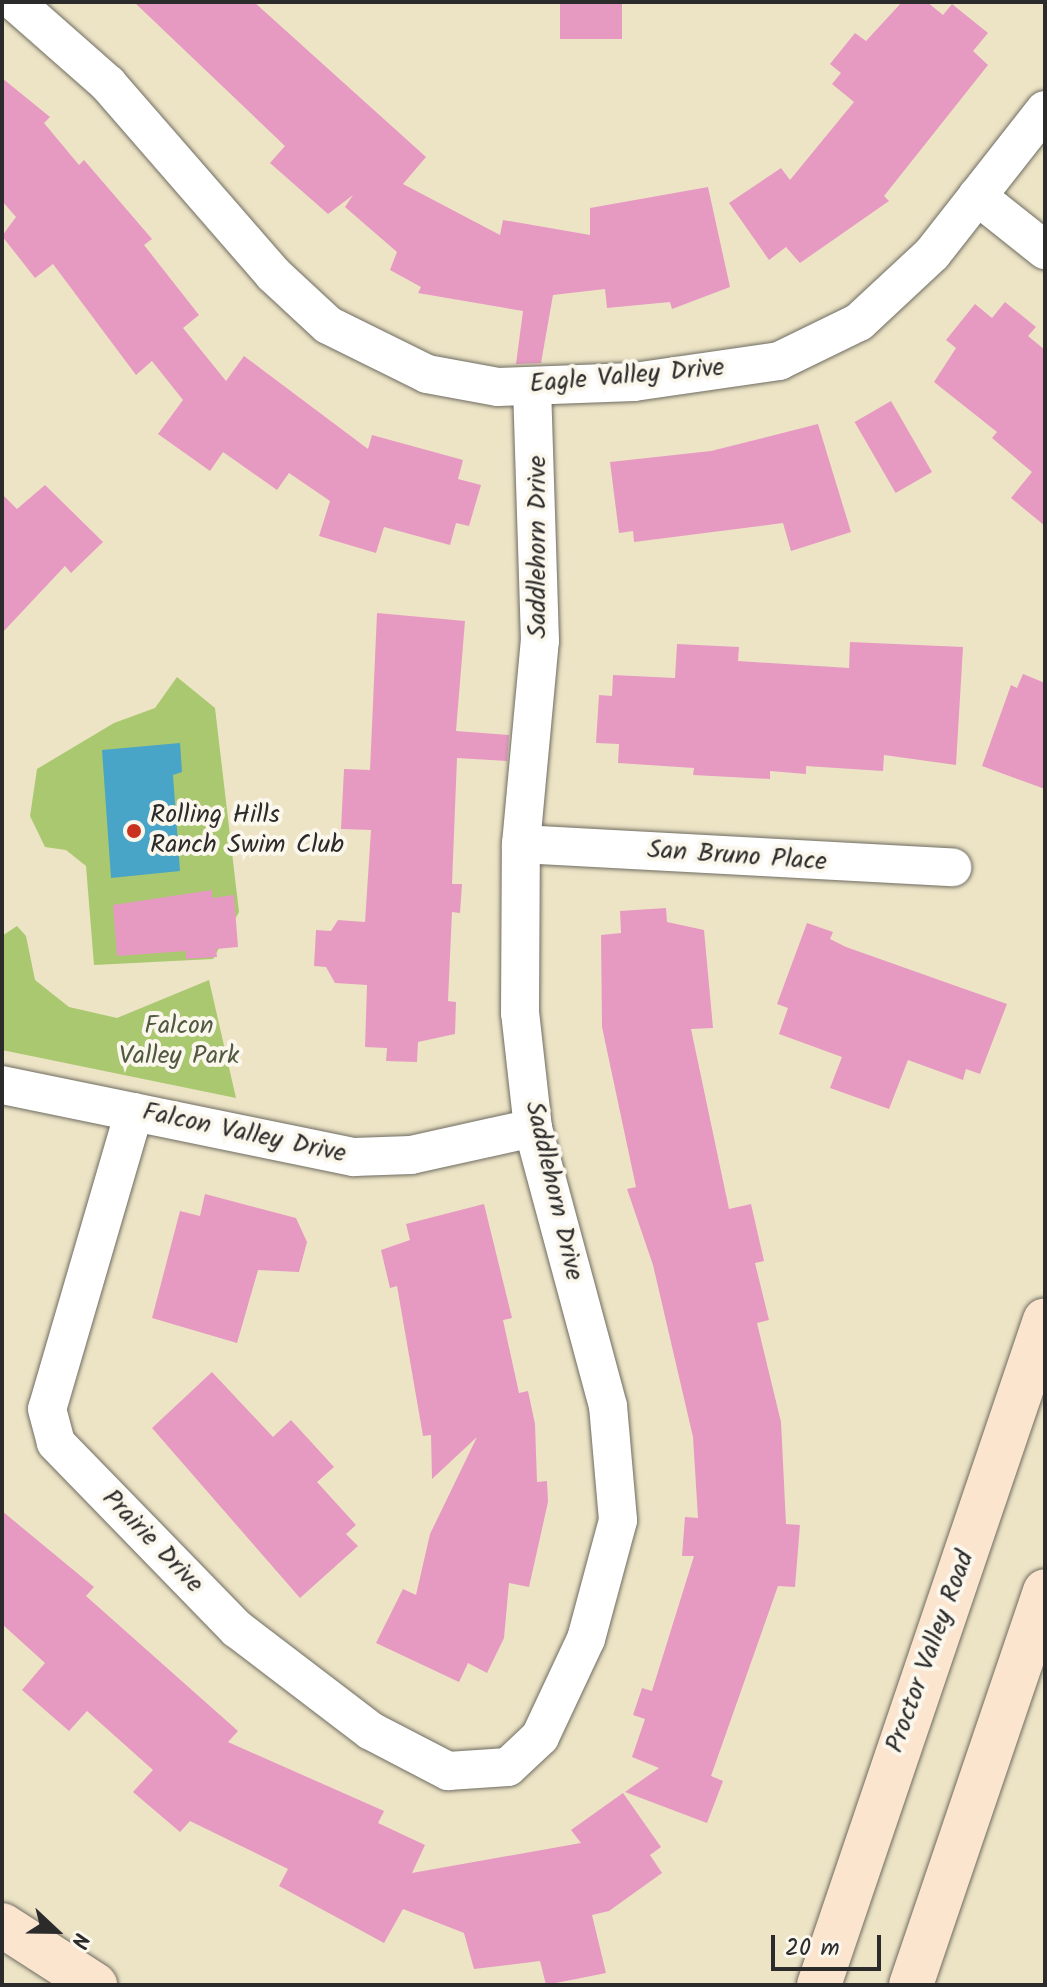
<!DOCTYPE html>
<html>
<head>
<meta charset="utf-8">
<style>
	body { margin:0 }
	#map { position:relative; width:1047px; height:1987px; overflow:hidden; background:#ede4c6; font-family:Kalam,sans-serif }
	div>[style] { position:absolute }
	.green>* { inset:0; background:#a9c870 }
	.water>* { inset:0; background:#49a5c7 }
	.building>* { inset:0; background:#e69ac2; transform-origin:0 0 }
	.roads { filter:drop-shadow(0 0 2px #6f6c61) drop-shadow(0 0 2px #6f6c61) }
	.minor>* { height:38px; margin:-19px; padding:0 19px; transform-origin:19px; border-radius:19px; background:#fff }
	.secondary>* { height:44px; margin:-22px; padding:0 22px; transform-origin:22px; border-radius:22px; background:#fce5cf }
	.dots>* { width:22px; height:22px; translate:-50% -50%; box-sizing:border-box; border:4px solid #fbf7ec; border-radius:50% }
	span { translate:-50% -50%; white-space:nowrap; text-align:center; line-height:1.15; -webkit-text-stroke:8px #fbf7ec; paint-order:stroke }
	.street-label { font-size:26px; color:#2b2b2b }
	.poi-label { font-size:26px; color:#2b2b2b }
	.left { translate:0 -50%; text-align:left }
	.park-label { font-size:26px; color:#515a40 }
	.frame { position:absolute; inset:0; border:4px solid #2b2b2b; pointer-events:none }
	.north { position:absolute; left:16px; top:1891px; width:80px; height:80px; -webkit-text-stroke:6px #fbf7ec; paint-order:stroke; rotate:112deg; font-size:22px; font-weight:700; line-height:32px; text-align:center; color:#2b2b2b }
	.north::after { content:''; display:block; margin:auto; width:28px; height:36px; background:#2b2b2b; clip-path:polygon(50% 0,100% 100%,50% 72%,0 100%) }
	.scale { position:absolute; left:771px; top:1935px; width:110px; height:36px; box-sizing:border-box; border:4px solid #2b2b2b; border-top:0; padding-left:10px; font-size:24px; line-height:28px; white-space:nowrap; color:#2b2b2b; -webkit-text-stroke:6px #fbf7ec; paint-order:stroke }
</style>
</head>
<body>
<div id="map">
	<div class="green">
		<i style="clip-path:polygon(177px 677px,215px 708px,239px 912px,213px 959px,94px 965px,86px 866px,66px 850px,45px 847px,30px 816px,37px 769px,114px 723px,155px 708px)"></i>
		<i style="clip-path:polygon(17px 926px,26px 936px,35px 980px,69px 1007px,117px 1018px,209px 980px,236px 1098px,2px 1050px,2px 936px)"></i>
	</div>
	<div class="water">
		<i style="clip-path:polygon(180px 743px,182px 772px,173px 775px,180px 871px,111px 878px,102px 750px)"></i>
	</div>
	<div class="building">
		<i style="clip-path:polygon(134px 2px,254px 2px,426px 157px,403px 184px,500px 235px,503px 220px,590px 235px,590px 208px,708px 187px,730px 287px,672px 309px,670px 302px,607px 308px,605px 289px,553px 295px,541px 363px,516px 364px,523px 311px,418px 293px,421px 287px,390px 270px,397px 252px,345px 207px,353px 195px,328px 214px,270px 163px,285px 146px)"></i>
		<i style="left:560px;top:2px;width:62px;height:37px"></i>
		<i style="clip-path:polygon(902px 2px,927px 2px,943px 15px,952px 4px,988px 33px,973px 51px,988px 65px,884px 196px,889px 201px,800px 263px,786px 247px,769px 260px,729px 203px,781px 168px,790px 180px,854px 102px,832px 84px,841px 73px,830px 64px,855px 33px,866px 41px)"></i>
		<i style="clip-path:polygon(2px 78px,50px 117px,44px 123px,79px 165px,84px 160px,152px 239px,144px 245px,199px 315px,183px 328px,226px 381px,244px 356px,368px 449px,372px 435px,463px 460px,458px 479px,481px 485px,469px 526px,456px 523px,450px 545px,384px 527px,376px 553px,319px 536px,330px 501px,289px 473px,277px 490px,223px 452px,210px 471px,158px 434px,183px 400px,152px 361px,136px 375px,53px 264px,35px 278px,2px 236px,16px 217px,2px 201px)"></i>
		<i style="clip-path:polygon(1005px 302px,1036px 327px,1028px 336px,1045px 350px,1045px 526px,1011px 498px,1032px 472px,992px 438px,997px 432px,934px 382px,956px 348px,946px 340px,975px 304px,992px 318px)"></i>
		<i style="left:891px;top:401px;width:82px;height:42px;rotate:60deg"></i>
		<i style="clip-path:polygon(818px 424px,851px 532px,791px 551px,783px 523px,634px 542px,633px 531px,619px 533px,610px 462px,711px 451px)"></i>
		<i style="clip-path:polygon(45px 485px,103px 542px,71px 573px,65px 566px,2px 633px,2px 494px,17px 509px)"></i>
		<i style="clip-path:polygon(377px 613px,465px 621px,456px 731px,509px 735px,507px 761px,457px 758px,452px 884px,462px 884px,460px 913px,452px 912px,448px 1001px,456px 1002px,455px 1034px,418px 1042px,417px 1062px,386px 1061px,387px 1048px,365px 1047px,367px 985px,335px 983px,326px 967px,314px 966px,316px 930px,331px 931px,338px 920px,365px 922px,371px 830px,341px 829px,344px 769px,370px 770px)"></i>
		<i style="clip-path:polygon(850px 642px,963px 647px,956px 765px,884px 755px,883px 771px,806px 766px,806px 774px,770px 771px,770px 779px,693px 775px,694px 768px,618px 763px,619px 744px,596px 743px,599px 695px,612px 696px,613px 675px,675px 678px,677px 644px,739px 647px,738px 661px,849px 668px)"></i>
		<i style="clip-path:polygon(1023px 674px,1045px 683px,1045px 789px,982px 766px,1011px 685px,1017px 688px)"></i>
		<i style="clip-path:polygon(212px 890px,212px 898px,234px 895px,238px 947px,216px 949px,217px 957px,186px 959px,186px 951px,117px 956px,113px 905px)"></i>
		<i style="clip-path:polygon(666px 908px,667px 922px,704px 930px,713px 1028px,691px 1029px,729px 1209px,751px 1204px,764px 1261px,755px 1263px,769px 1320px,757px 1323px,781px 1422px,786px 1524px,800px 1525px,795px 1587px,778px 1586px,711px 1776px,723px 1781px,707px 1823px,625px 1792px,659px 1768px,632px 1757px,645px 1719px,633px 1715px,642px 1688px,652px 1691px,694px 1556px,682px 1556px,685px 1517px,698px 1518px,693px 1437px,653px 1265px,627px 1189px,636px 1187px,602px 1027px,601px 935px,621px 933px,620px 911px)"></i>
		<i style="clip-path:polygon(807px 923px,833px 932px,830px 939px,846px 947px,1007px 1004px,980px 1074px,966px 1069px,963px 1080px,908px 1060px,889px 1109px,830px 1088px,842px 1057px,779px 1034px,788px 1008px,777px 1004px)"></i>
		<i style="clip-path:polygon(205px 1194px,296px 1218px,307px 1242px,299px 1272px,258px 1270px,237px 1343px,152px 1318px,180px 1211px,200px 1216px)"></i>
		<i style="clip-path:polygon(484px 1204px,512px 1318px,503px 1320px,519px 1393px,528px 1391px,535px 1424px,537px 1482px,547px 1481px,548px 1502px,529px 1587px,509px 1583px,504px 1638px,487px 1673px,468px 1663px,459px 1682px,376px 1643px,403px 1589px,416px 1595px,430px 1534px,477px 1437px,432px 1479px,431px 1435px,423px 1436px,397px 1286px,390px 1288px,381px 1250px,410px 1240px,406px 1224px)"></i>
		<i style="clip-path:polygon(212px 1372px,273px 1437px,291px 1420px,334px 1467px,317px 1482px,356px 1525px,346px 1534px,358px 1546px,300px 1598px,152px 1428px)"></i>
		<i style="clip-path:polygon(2px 1511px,94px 1587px,86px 1596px,238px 1731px,228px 1742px,384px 1811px,378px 1823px,425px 1845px,412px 1873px,581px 1843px,571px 1830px,623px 1793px,661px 1847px,650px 1855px,662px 1873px,609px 1911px,592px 1915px,606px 1973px,546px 1985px,540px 1961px,474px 1969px,464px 1933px,403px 1909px,384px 1943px,279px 1886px,288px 1869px,190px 1821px,180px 1832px,133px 1792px,153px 1770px,87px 1711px,69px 1731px,22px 1690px,45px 1663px,2px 1624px)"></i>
	</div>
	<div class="roads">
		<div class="minor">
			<i style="left:15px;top:2px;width:124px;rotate:41.4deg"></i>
			<i style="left:108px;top:84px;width:252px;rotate:49deg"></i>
			<i style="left:273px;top:274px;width:75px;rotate:42.8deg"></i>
			<i style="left:328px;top:325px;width:110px;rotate:26.3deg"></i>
			<i style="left:427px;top:374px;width:72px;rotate:10.4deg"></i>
			<i style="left:498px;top:387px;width:136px;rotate:-2.1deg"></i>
			<i style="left:634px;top:382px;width:147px;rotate:-8.2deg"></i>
			<i style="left:779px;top:361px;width:89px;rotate:-26deg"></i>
			<i style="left:859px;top:322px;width:100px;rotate:-43deg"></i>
			<i style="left:932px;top:254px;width:183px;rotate:-51.9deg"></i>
			<i style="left:977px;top:196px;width:87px;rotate:38.5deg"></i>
			<i style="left:521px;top:844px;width:432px;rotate:3.1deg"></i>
			<i style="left:2px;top:1085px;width:359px;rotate:11.6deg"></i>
			<i style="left:354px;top:1157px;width:57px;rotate:-2deg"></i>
			<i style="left:411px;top:1155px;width:125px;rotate:-12.5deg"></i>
			<i style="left:134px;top:1112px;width:309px;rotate:106.3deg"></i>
			<i style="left:47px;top:1409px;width:35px;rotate:75deg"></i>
			<i style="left:56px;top:1443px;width:260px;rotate:45.8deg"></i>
			<i style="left:237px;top:1629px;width:168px;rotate:37.3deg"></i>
			<i style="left:371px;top:1731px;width:87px;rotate:27.5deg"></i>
			<i style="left:448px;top:1771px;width:60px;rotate:-3.8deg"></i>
			<i style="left:508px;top:1767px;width:44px;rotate:-43.2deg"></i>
			<i style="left:540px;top:1737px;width:108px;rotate:-64.9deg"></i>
			<i style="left:586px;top:1639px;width:123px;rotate:-74.9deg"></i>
			<i style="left:618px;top:1520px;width:114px;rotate:-95deg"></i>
			<i style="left:608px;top:1406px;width:288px;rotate:-105.1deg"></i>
			<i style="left:533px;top:1128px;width:116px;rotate:-96.4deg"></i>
			<i style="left:520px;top:1013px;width:169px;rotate:-89.7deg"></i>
			<i style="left:521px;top:844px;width:204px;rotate:-84.7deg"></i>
			<i style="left:540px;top:641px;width:253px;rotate:-91.8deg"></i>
		</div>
		<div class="secondary">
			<i style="left:2px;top:1925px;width:111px;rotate:32.8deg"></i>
			<i style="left:819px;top:1985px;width:702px;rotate:-71.23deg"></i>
			<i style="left:911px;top:1985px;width:416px;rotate:-71.2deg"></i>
		</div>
	</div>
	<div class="dots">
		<i style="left:134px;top:831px;background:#c8321e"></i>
	</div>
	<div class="street-label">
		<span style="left:627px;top:377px;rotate:-5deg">Eagle Valley Drive</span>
		<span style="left:539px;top:547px;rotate:-90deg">Saddlehorn Drive</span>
		<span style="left:737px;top:857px;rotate:4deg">San Bruno Place</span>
		<span style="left:244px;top:1134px;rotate:12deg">Falcon Valley Drive</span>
		<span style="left:553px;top:1191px;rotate:77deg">Saddlehorn Drive</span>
		<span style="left:152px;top:1542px;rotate:46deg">Prairie Drive</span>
		<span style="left:931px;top:1652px;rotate:-70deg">Proctor Valley Road</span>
	</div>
	<div class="poi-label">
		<span class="left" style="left:150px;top:831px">Rolling Hills<br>Ranch Swim Club</span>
	</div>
	<div class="park-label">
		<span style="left:179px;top:1042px">Falcon<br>Valley Park</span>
	</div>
	<div class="frame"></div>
	<div class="north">N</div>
	<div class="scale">20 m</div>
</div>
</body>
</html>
